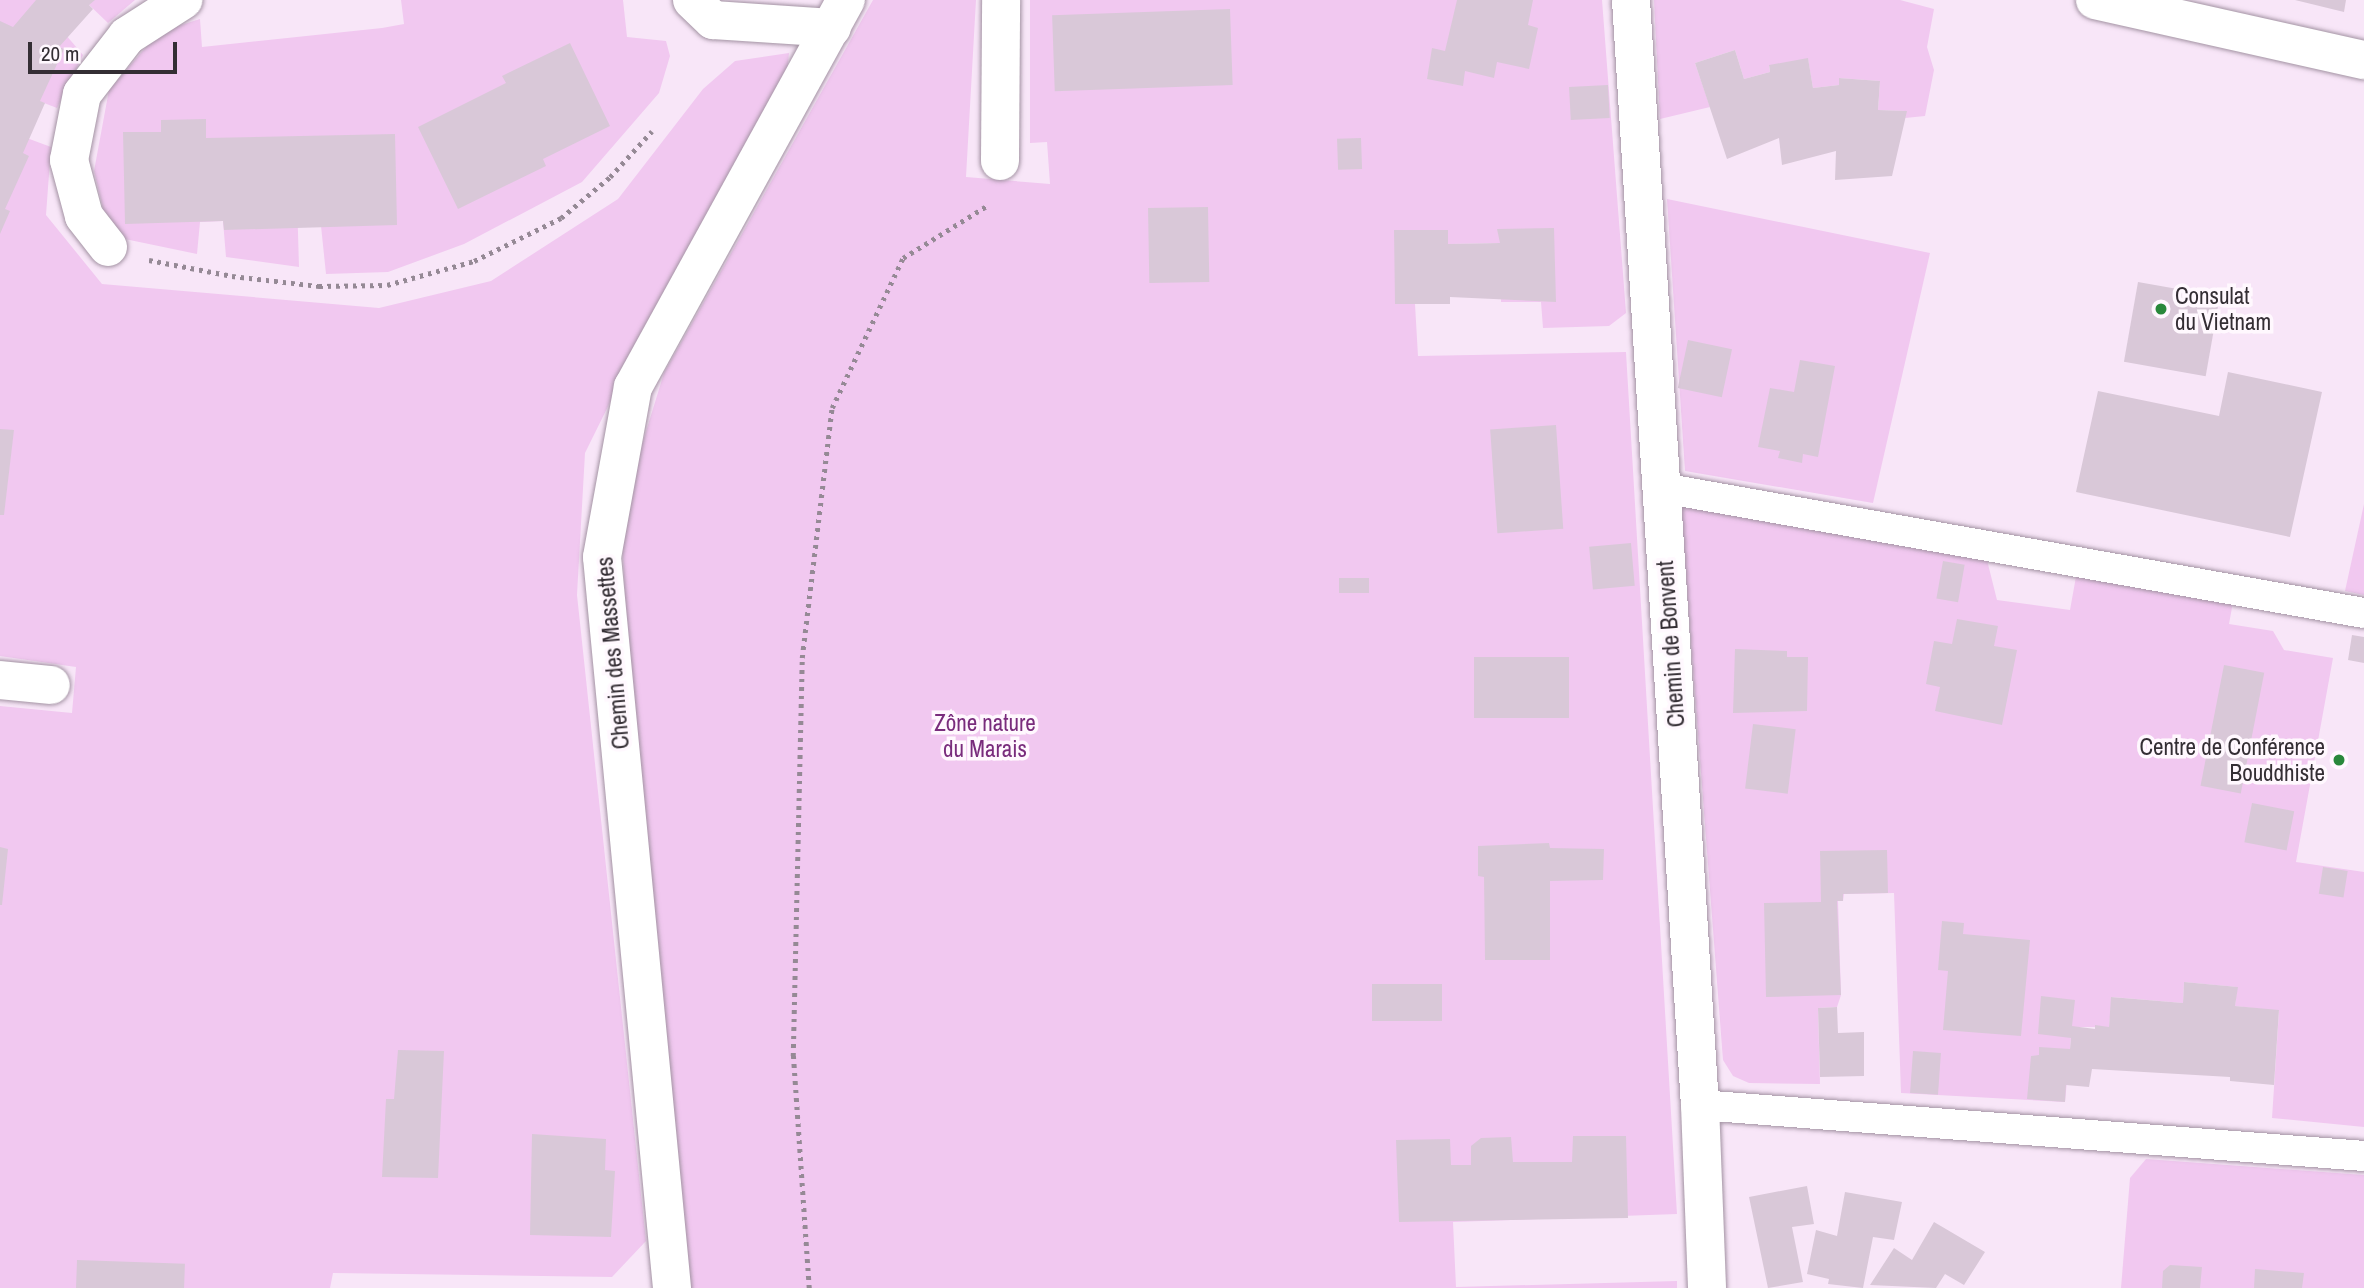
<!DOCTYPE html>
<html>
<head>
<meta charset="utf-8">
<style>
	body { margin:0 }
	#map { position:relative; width:2364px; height:1288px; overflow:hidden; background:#f8e6f8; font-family:"Archivo Narrow",sans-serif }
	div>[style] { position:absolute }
	.green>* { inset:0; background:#f1c8f0 }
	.building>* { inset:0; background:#d9c8d8; transform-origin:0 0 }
	.path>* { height:4.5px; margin-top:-2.25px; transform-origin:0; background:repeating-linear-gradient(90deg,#958995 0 3.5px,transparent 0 8.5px) }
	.roads { filter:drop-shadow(0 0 2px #a393a3) drop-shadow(0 0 2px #a393a3) }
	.service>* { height:30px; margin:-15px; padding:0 15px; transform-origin:15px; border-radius:15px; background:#fff }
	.minor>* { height:38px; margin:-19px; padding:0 19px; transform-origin:19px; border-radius:19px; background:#fff }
	.tertiary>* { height:38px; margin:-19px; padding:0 19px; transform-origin:19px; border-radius:19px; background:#fff }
	.dots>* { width:19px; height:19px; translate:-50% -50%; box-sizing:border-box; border:4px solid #fff8fe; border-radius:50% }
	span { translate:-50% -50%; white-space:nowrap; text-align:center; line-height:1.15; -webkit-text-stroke:7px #fff8fe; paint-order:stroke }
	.poi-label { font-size:23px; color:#342e34 }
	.left { translate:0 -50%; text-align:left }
	.right { translate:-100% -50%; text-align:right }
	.street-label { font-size:23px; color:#342e34 }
	.park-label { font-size:23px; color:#792c7c }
	.scale { position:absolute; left:28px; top:42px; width:149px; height:32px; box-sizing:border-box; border:4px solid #342e34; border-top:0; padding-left:9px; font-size:21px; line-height:24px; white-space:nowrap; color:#342e34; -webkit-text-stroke:5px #fff8fe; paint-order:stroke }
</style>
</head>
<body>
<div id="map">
	<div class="green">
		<i style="clip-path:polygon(0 0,36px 0,83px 55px,57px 108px,0 86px)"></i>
		<i style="clip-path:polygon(84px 0,135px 0,108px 23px)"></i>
		<i style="clip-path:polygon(401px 0,623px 0,627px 37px,666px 41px,670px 56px,659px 93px,582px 182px,464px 244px,388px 272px,326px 274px,321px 226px,296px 165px,299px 267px,226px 257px,223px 221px,200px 222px,197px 254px,120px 238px,106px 221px,94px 171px,109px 90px,159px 32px,200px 19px,202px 47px,382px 28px,404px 24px)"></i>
		<i style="clip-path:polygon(873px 0,976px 0,966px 177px,1050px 184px,1047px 142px,1030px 143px,1030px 0,1602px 0,1626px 313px,1609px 326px,1543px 328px,1541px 302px,1501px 302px,1500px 243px,1449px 244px,1450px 304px,1415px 304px,1418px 356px,1626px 352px,1677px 1214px,1453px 1222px,1456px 1287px,1677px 1281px,1677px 1288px,688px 1288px,633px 761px,621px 513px,664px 373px)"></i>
		<i style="clip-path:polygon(1654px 0,1900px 0,1934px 9px,1927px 47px,1934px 70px,1925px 116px,1905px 118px,1906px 111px,1878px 110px,1880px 81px,1839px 78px,1839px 85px,1813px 88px,1808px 59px,1769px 66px,1770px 72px,1744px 79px,1735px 50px,1695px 63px,1710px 107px,1660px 119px)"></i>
		<i style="clip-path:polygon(789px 53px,786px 82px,628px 366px,585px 453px,577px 595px,646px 1241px,612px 1277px,333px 1273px,330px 1288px,0 1288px,0 706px,72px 713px,76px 667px,0 656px,0 128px,51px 147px,46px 215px,102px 284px,379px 308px,491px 281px,618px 199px,703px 89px,735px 61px)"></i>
		<i style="clip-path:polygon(1667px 199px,1930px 253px,1873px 503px,1685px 471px)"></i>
		<i style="clip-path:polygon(1680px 498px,1986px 556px,1997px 600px,2070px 610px,2077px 571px,2233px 602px,2229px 624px,2273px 631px,2284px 650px,2333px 658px,2296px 862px,2364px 872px,2364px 1127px,2272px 1118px,2279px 1011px,2235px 1006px,2237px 987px,2184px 982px,2183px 1003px,2112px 997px,2109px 1027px,2072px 1027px,2065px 1102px,1901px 1093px,1894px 893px,1844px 894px,1843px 901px,1838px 901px,1841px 995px,1837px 1007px,1818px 1008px,1820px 1084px,1749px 1083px,1733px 1076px,1723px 1060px)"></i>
		<i style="clip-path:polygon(2364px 504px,2364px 595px,2345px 591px)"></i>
		<i style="clip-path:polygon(2146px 1159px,2364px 1175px,2364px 1288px,2121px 1288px,2130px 1178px)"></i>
	</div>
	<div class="building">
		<i style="clip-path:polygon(36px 0,95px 0,89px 5px,93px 9px,59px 47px,64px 49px,40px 101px,45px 103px,23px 153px,29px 156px,5px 209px,10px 211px,0 234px,0 21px,13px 27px)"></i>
		<i style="clip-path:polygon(1457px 0,1533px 0,1528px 25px,1538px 28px,1529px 69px,1497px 62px,1494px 78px,1465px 71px,1463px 86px,1427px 79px,1432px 48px,1445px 51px)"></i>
		<i style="clip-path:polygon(2295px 0,2346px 0,2344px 12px)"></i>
		<i style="left:1230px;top:9px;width:76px;height:178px;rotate:88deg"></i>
		<i style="clip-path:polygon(570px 43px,610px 126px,543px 159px,546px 166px,458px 209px,418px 127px,506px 83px,502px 76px)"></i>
		<i style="clip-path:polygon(1735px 50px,1744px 79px,1770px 72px,1769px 65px,1808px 58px,1813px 88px,1839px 85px,1839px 78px,1880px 81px,1878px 110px,1907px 111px,1892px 176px,1835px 180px,1836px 151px,1782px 165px,1779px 138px,1727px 159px,1695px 63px)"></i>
		<i style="left:1608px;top:85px;width:33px;height:39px;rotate:87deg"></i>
		<i style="clip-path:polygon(206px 119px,206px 138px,395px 134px,397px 225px,224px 230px,223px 221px,125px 224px,123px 132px,161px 132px,161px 120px)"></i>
		<i style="left:1361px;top:138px;width:31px;height:24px;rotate:88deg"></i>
		<i style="left:1208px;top:207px;width:75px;height:60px;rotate:89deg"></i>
		<i style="clip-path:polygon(1554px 228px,1556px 302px,1450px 297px,1450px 304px,1395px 304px,1394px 230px,1448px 230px,1448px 244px,1500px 243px,1497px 229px)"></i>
		<i style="left:2138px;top:282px;width:83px;height:81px;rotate:10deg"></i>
		<i style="left:1688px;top:340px;width:45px;height:49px;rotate:12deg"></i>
		<i style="clip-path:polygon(1800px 360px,1835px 366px,1818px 457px,1803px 454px,1802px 463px,1778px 458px,1780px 451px,1758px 447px,1770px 388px,1794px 392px)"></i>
		<i style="clip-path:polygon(2228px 372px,2322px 392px,2290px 537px,2076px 492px,2098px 391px,2219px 416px)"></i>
		<i style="left:1556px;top:425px;width:104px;height:66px;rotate:86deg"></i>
		<i style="clip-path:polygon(0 429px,14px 430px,4px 515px,0 515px)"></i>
		<i style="left:1631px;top:543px;width:43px;height:42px;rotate:85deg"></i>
		<i style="left:1943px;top:561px;width:22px;height:38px;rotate:10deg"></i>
		<i style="left:1369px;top:578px;width:15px;height:30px;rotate:90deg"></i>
		<i style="clip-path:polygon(1957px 619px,1998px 626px,1994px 646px,2017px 650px,2002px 725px,1935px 711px,1940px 687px,1926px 684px,1934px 641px,1952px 644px)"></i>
		<i style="clip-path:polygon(2352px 635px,2364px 637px,2364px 663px,2348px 660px)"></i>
		<i style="clip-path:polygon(1735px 649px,1787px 651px,1787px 657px,1808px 657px,1807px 711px,1733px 713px)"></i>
		<i style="left:1474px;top:657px;width:95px;height:61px"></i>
		<i style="left:2224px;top:665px;width:41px;height:123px;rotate:11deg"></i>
		<i style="left:1753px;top:724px;width:43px;height:65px;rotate:7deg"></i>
		<i style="left:2252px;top:803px;width:43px;height:40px;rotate:11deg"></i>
		<i style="clip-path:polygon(1549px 843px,1550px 848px,1604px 849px,1603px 880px,1550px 881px,1550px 960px,1485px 960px,1484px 877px,1478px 876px,1478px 846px)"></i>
		<i style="clip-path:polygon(0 847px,8px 849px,2px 905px,0 905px)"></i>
		<i style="clip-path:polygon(1887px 850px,1888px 893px,1843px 894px,1843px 901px,1837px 901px,1841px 995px,1766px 997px,1764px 903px,1821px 902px,1820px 851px)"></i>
		<i style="left:2323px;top:867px;width:25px;height:27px;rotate:9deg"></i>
		<i style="clip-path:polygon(1942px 921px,1964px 923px,1963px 934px,2030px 940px,2021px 1036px,1943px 1030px,1948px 971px,1938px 970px)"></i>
		<i style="clip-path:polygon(2184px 982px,2238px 987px,2235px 1006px,2279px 1010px,2274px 1085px,2230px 1081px,2230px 1077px,2092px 1069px,2089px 1087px,2066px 1085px,2065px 1102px,2027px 1099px,2031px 1056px,2039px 1055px,2039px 1047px,2070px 1049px,2071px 1038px,2038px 1034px,2041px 996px,2075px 1000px,2072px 1026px,2095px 1029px,2095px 1025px,2109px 1027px,2111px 997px,2183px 1003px)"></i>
		<i style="left:1442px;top:984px;width:37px;height:70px;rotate:90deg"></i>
		<i style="clip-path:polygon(1837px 1007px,1838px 1033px,1864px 1032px,1864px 1076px,1820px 1077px,1818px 1008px)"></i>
		<i style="clip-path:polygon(398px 1050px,444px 1051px,438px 1178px,382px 1177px,386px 1099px,394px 1099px)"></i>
		<i style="left:1913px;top:1051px;width:28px;height:42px;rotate:4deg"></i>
		<i style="clip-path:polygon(532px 1134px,606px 1139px,605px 1170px,615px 1171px,611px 1237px,530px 1235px)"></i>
		<i style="clip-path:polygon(1573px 1136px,1626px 1136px,1628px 1218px,1399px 1222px,1396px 1140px,1450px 1139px,1451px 1165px,1471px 1165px,1471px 1146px,1481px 1138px,1511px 1137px,1513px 1162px,1572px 1162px)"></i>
		<i style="clip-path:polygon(1807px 1186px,1814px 1224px,1792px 1227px,1803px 1282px,1768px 1288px,1749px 1197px)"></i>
		<i style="clip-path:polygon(1845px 1192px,1902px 1202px,1894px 1240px,1873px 1237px,1863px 1288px,1828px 1284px,1829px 1279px,1807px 1274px,1816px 1230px,1837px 1236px)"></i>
		<i style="clip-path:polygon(1934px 1222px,1985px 1252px,1964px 1285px,1945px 1274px,1936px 1288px,1870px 1285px,1894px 1248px,1912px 1260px)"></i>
		<i style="left:77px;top:1260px;width:108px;height:28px;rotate:2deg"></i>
		<i style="clip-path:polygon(2170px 1265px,2202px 1267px,2200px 1288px,2162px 1288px,2163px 1271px)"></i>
		<i style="clip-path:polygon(2255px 1269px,2304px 1273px,2302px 1288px,2254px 1288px)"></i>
	</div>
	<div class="path">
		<i style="left:149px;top:260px;width:85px;rotate:10.9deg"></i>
		<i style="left:232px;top:276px;width:88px;rotate:6.6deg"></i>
		<i style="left:319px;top:286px;width:68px;rotate:-0.8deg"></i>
		<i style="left:387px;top:285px;width:90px;rotate:-15.4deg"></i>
		<i style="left:474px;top:261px;width:97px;rotate:-26.3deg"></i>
		<i style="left:561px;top:218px;width:64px;rotate:-39.9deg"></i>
		<i style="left:610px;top:177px;width:62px;rotate:-47.6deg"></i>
		<i style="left:809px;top:1288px;width:233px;rotate:-93.9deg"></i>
		<i style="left:793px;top:1056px;width:398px;rotate:-88.7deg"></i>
		<i style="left:802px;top:658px;width:252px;rotate:-83.2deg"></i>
		<i style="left:832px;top:408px;width:166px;rotate:-64.7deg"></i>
		<i style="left:903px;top:258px;width:100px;rotate:-31.9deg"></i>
	</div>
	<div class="roads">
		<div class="service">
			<i style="left:1662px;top:488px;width:713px;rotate:10.1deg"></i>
			<i style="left:1700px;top:1105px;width:666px;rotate:4.39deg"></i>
		</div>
		<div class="minor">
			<i style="left:692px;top:0;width:29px;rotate:44deg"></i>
			<i style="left:713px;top:20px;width:119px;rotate:3.8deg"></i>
			<i style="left:1631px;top:0;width:1107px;rotate:86.43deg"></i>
			<i style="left:1700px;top:1105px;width:183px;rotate:87.8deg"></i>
			<i style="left:1000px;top:161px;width:161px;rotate:-89.6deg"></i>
			<i style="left:108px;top:247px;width:39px;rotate:-128deg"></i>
			<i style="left:84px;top:216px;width:58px;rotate:-105deg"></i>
			<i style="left:69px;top:160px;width:67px;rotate:-78.9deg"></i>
			<i style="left:82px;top:94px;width:73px;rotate:-52.2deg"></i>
			<i style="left:127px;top:36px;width:67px;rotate:-32.7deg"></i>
			<i style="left:0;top:680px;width:51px;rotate:5.6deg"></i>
			<i style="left:672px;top:1288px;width:734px;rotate:-95.47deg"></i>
			<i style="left:602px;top:557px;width:173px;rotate:-79.7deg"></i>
			<i style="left:633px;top:387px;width:442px;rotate:-61.2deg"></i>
		</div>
		<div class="tertiary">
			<i style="left:2095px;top:0;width:276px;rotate:12.6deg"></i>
		</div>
	</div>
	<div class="dots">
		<i style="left:2161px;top:309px;background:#29883b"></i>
		<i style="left:2339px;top:760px;background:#29883b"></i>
	</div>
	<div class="poi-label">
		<span class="left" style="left:2175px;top:309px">Consulat<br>du Vietnam</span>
		<span class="right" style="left:2325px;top:760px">Centre de Conférence<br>Bouddhiste</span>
	</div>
	<div class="street-label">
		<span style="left:1671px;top:644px;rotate:-94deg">Chemin de Bonvent</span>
		<span style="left:613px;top:653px;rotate:-95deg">Chemin des Massettes</span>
	</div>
	<div class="park-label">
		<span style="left:985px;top:736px">Zône nature<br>du Marais</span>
	</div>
	<div class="scale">20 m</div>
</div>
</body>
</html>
